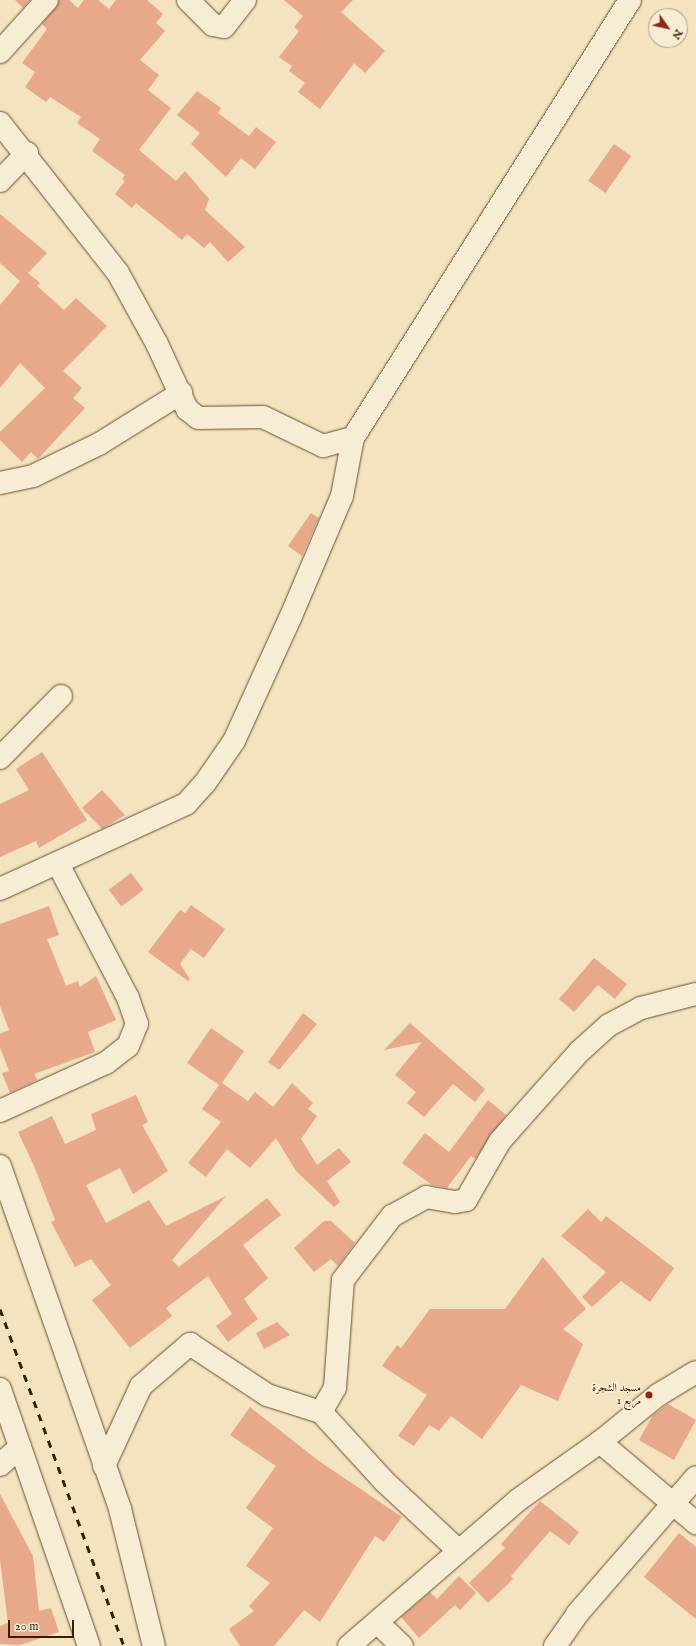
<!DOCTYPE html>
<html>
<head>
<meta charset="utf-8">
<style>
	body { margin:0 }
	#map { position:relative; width:696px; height:1646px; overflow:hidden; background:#f3e3be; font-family:"IM FELL English",Amiri,serif }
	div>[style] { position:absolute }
	.building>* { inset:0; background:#e7a88b; transform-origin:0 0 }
	.roads { filter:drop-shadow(0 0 1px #674f30) drop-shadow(0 0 1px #674f30) }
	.minor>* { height:22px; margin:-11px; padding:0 11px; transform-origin:11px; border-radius:11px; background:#f7edd5 }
	.rail>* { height:3px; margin-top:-1.5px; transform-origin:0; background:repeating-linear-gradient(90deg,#381e00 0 7px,transparent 0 14px) }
	.dots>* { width:11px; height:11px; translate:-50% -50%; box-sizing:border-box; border:2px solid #f7edd5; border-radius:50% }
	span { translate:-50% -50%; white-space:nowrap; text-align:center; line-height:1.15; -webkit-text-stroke:3.5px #f7edd5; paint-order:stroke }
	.poi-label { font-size:11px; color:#381e00 }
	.right { translate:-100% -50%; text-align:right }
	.north { position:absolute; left:648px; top:8px; width:40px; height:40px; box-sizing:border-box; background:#f7edd5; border:1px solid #ab9a80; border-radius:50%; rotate:124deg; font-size:11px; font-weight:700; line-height:16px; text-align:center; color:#381e00 }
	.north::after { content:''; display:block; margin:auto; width:14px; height:18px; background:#8f2418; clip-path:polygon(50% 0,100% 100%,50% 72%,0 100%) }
	.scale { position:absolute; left:8px; top:1620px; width:66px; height:18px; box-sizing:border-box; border:2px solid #381e00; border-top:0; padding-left:5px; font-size:12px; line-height:14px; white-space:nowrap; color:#381e00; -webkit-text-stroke:3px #f7edd5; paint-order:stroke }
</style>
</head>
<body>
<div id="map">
	<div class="building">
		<i style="clip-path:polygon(15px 0,30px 0,23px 8px)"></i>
		<i style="clip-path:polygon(59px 0,69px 0,78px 8px,84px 0,98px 0,109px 9px,116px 0,147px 0,163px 14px,156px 23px,165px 31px,140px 60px,159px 75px,148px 90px,171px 108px,139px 150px,176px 181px,185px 171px,209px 199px,205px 210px,245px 247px,228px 262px,210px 242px,204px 248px,187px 234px,182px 240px,136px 203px,132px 208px,115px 194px,125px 181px,122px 179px,125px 175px,92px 151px,100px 139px,77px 123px,81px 117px,50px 97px,46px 102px,25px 87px,35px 72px,22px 63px,47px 29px,42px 24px)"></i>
		<i style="clip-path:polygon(284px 0,353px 0,341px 12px,385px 51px,365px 73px,354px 63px,320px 109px,298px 92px,305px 83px,289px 71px,292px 66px,279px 57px,299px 31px,294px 27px,303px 16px)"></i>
		<i style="clip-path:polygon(197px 91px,221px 108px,218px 113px,249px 136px,256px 127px,276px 142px,255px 169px,241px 158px,226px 177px,191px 144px,200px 133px,177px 115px)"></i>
		<i style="left:614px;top:144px;width:21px;height:45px;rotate:35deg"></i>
		<i style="clip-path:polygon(0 214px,47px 253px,28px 273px,40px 283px,37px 286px,64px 310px,76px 298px,107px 326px,63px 371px,82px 388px,73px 398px,85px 408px,38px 459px,31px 452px,22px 462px,0 440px,0 432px,45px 388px,20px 363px,0 388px,0 305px,20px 281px,0 263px)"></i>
		<i style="clip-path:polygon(311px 513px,319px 518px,302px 556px,288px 546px)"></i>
		<i style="clip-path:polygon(42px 752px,87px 820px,39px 848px,36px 841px,0 857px,0 804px,29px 790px,16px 769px)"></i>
		<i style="clip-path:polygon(102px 790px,125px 815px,102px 829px,82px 808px)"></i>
		<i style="left:131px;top:873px;width:21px;height:28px;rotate:53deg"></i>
		<i style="clip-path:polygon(191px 905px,225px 929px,204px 958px,191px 949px,180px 964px,190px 979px,188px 981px,148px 952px,180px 910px,185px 913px)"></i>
		<i style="clip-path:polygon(49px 906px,59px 935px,47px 939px,66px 986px,78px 981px,80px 987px,96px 976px,116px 1020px,88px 1032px,95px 1052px,34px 1074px,37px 1080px,10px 1093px,2px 1073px,9px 1071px,0 1047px,0 1034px,9px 1030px,0 1006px,0 924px)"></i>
		<i style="clip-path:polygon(594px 958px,627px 984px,615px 999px,598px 985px,574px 1012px,559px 999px)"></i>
		<i style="clip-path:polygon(303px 1013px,317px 1024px,279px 1070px,268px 1062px)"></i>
		<i style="clip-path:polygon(410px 1023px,485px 1089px,475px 1102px,453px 1084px,424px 1117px,407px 1103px,416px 1092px,395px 1075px,422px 1042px,384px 1050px)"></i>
		<i style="clip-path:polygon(211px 1028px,244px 1051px,222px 1083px,248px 1101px,255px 1092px,273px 1107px,292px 1083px,313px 1103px,308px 1109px,317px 1116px,301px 1139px,317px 1165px,339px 1148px,351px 1162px,327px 1181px,340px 1202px,334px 1207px,296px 1171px,276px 1138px,250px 1168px,227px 1149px,206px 1177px,188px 1163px,221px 1122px,202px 1109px,219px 1085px,187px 1063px)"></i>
		<i style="clip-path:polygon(136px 1095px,148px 1122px,142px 1125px,168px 1171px,133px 1194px,120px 1168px,86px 1185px,106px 1223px,149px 1200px,166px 1226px,226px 1196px,172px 1260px,179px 1267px,267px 1198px,281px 1215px,243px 1245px,268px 1278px,244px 1299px,258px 1319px,228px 1342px,216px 1326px,232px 1314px,208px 1276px,166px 1308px,172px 1316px,130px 1348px,92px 1300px,111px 1285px,91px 1259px,75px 1267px,51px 1222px,55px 1220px,34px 1166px,18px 1132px,52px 1116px,65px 1144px,96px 1130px,91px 1114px)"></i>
		<i style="clip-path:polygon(488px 1100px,506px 1115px,475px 1159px,471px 1156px,447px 1188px,432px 1185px,402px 1163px,425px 1133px,449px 1152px)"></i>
		<i style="clip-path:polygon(588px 1209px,601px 1222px,606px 1216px,674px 1268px,650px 1302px,621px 1281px,592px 1307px,582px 1297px,606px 1272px,561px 1236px)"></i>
		<i style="clip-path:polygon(324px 1221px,331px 1221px,355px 1243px,338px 1266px,331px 1259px,314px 1272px,294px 1248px)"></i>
		<i style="clip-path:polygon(543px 1257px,586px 1309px,563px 1329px,583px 1344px,558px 1401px,521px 1385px,482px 1439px,451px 1416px,439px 1431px,429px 1425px,414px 1446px,398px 1436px,427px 1395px,382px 1366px,397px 1345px,401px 1348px,430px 1309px,505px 1309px)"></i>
		<i style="clip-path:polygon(277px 1322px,290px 1335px,264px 1349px,256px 1333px)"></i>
		<i style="clip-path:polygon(668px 1404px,696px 1420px,674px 1460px,639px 1440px,653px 1415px)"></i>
		<i style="clip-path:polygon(250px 1407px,319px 1461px,402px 1517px,384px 1542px,375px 1536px,320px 1622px,304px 1610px,274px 1646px,240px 1646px,229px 1629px,254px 1611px,249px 1606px,270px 1583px,246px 1566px,273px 1528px,246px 1508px,276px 1466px,230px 1435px)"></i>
		<i style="clip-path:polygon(0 1494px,33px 1556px,39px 1611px,51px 1608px,59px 1632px,20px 1645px,0 1644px,0 1626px,8px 1623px,0 1560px)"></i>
		<i style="clip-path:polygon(540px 1501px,579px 1532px,569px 1545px,550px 1531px,511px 1576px,513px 1579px,488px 1603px,469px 1583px,505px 1548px,501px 1544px)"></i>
		<i style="clip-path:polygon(679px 1533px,696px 1547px,696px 1619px,644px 1577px)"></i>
		<i style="clip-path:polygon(459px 1576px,476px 1593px,460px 1610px,455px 1605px,419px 1638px,401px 1617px,430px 1592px,437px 1599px)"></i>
	</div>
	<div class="roads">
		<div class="minor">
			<i style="left:188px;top:0;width:35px;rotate:45deg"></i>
			<i style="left:213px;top:25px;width:11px;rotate:10deg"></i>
			<i style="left:224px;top:27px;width:34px;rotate:-52deg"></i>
			<i style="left:0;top:52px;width:70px;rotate:-47.9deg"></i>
			<i style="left:0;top:123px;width:191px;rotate:51.8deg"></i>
			<i style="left:118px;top:273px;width:81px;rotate:61.2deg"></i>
			<i style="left:157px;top:344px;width:72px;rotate:65.2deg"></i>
			<i style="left:187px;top:409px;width:14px;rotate:39deg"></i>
			<i style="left:198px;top:418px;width:65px;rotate:-0.9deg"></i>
			<i style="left:263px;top:417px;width:67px;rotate:25.8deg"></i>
			<i style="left:323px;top:446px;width:31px;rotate:-15deg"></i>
			<i style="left:0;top:181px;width:39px;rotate:-46deg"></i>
			<i style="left:0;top:483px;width:34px;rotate:-12deg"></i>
			<i style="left:33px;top:476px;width:73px;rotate:-25.9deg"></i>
			<i style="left:99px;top:444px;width:97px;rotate:-31.9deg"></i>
			<i style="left:0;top:758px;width:87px;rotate:-45.5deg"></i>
			<i style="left:0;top:889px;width:205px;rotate:-24.6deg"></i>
			<i style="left:186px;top:804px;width:28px;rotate:-48deg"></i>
			<i style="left:205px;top:783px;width:51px;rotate:-55.4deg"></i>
			<i style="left:234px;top:741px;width:137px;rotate:-65.5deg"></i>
			<i style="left:291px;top:616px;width:130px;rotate:-67deg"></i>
			<i style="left:342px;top:496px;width:59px;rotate:-79.3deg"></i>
			<i style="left:353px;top:438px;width:518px;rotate:-57.69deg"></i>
			<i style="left:0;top:1111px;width:116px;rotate:-24.4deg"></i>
			<i style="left:106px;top:1063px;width:28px;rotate:-38deg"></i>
			<i style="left:128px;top:1046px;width:24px;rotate:-68deg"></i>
			<i style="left:137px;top:1024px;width:28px;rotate:-109deg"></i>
			<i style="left:128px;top:998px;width:151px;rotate:-117.6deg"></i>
			<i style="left:0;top:1166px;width:363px;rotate:70.7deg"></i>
			<i style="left:120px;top:1509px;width:141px;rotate:76.1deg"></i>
			<i style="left:0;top:1389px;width:272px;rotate:70.9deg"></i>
			<i style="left:321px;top:1412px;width:95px;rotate:47.6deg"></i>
			<i style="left:385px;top:1482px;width:100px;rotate:43deg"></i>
			<i style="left:600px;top:1442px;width:126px;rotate:40.2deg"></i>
			<i style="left:0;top:1465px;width:27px;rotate:-42deg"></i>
			<i style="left:104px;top:1466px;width:88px;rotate:-65.2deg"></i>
			<i style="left:141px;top:1386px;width:65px;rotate:-40.6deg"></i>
			<i style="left:190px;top:1344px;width:92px;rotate:33.5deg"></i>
			<i style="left:267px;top:1395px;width:57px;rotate:17.5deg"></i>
			<i style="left:321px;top:1412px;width:28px;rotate:-60deg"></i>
			<i style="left:335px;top:1388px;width:108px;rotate:-85.8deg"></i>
			<i style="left:343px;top:1280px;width:81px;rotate:-52.6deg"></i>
			<i style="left:392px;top:1216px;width:39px;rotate:-29deg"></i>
			<i style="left:426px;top:1197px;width:29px;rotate:10deg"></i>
			<i style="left:455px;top:1202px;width:11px;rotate:-10deg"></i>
			<i style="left:466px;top:1200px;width:68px;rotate:-60deg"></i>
			<i style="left:500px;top:1141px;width:120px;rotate:-48.4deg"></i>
			<i style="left:580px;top:1051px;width:39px;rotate:-42deg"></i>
			<i style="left:609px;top:1025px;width:36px;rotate:-28deg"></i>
			<i style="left:641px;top:1008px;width:57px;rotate:-14.3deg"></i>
			<i style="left:378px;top:1623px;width:33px;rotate:44deg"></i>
			<i style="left:349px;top:1646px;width:223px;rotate:-40.8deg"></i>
			<i style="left:518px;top:1500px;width:100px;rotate:-35.3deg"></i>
			<i style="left:600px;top:1442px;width:75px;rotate:-39deg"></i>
			<i style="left:658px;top:1395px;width:44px;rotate:-31.2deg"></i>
			<i style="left:555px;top:1646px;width:39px;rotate:-55deg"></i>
			<i style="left:577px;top:1614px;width:181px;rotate:-49deg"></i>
		</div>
	</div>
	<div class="rail">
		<i style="left:0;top:1309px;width:359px;rotate:69.8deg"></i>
	</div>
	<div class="dots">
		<i style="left:649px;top:1395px;background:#8f2418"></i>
	</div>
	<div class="poi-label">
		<span class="right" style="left:641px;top:1395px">مسجد الشجرة<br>مربع 1</span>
	</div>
	<div class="north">N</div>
	<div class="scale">20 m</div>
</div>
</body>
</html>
